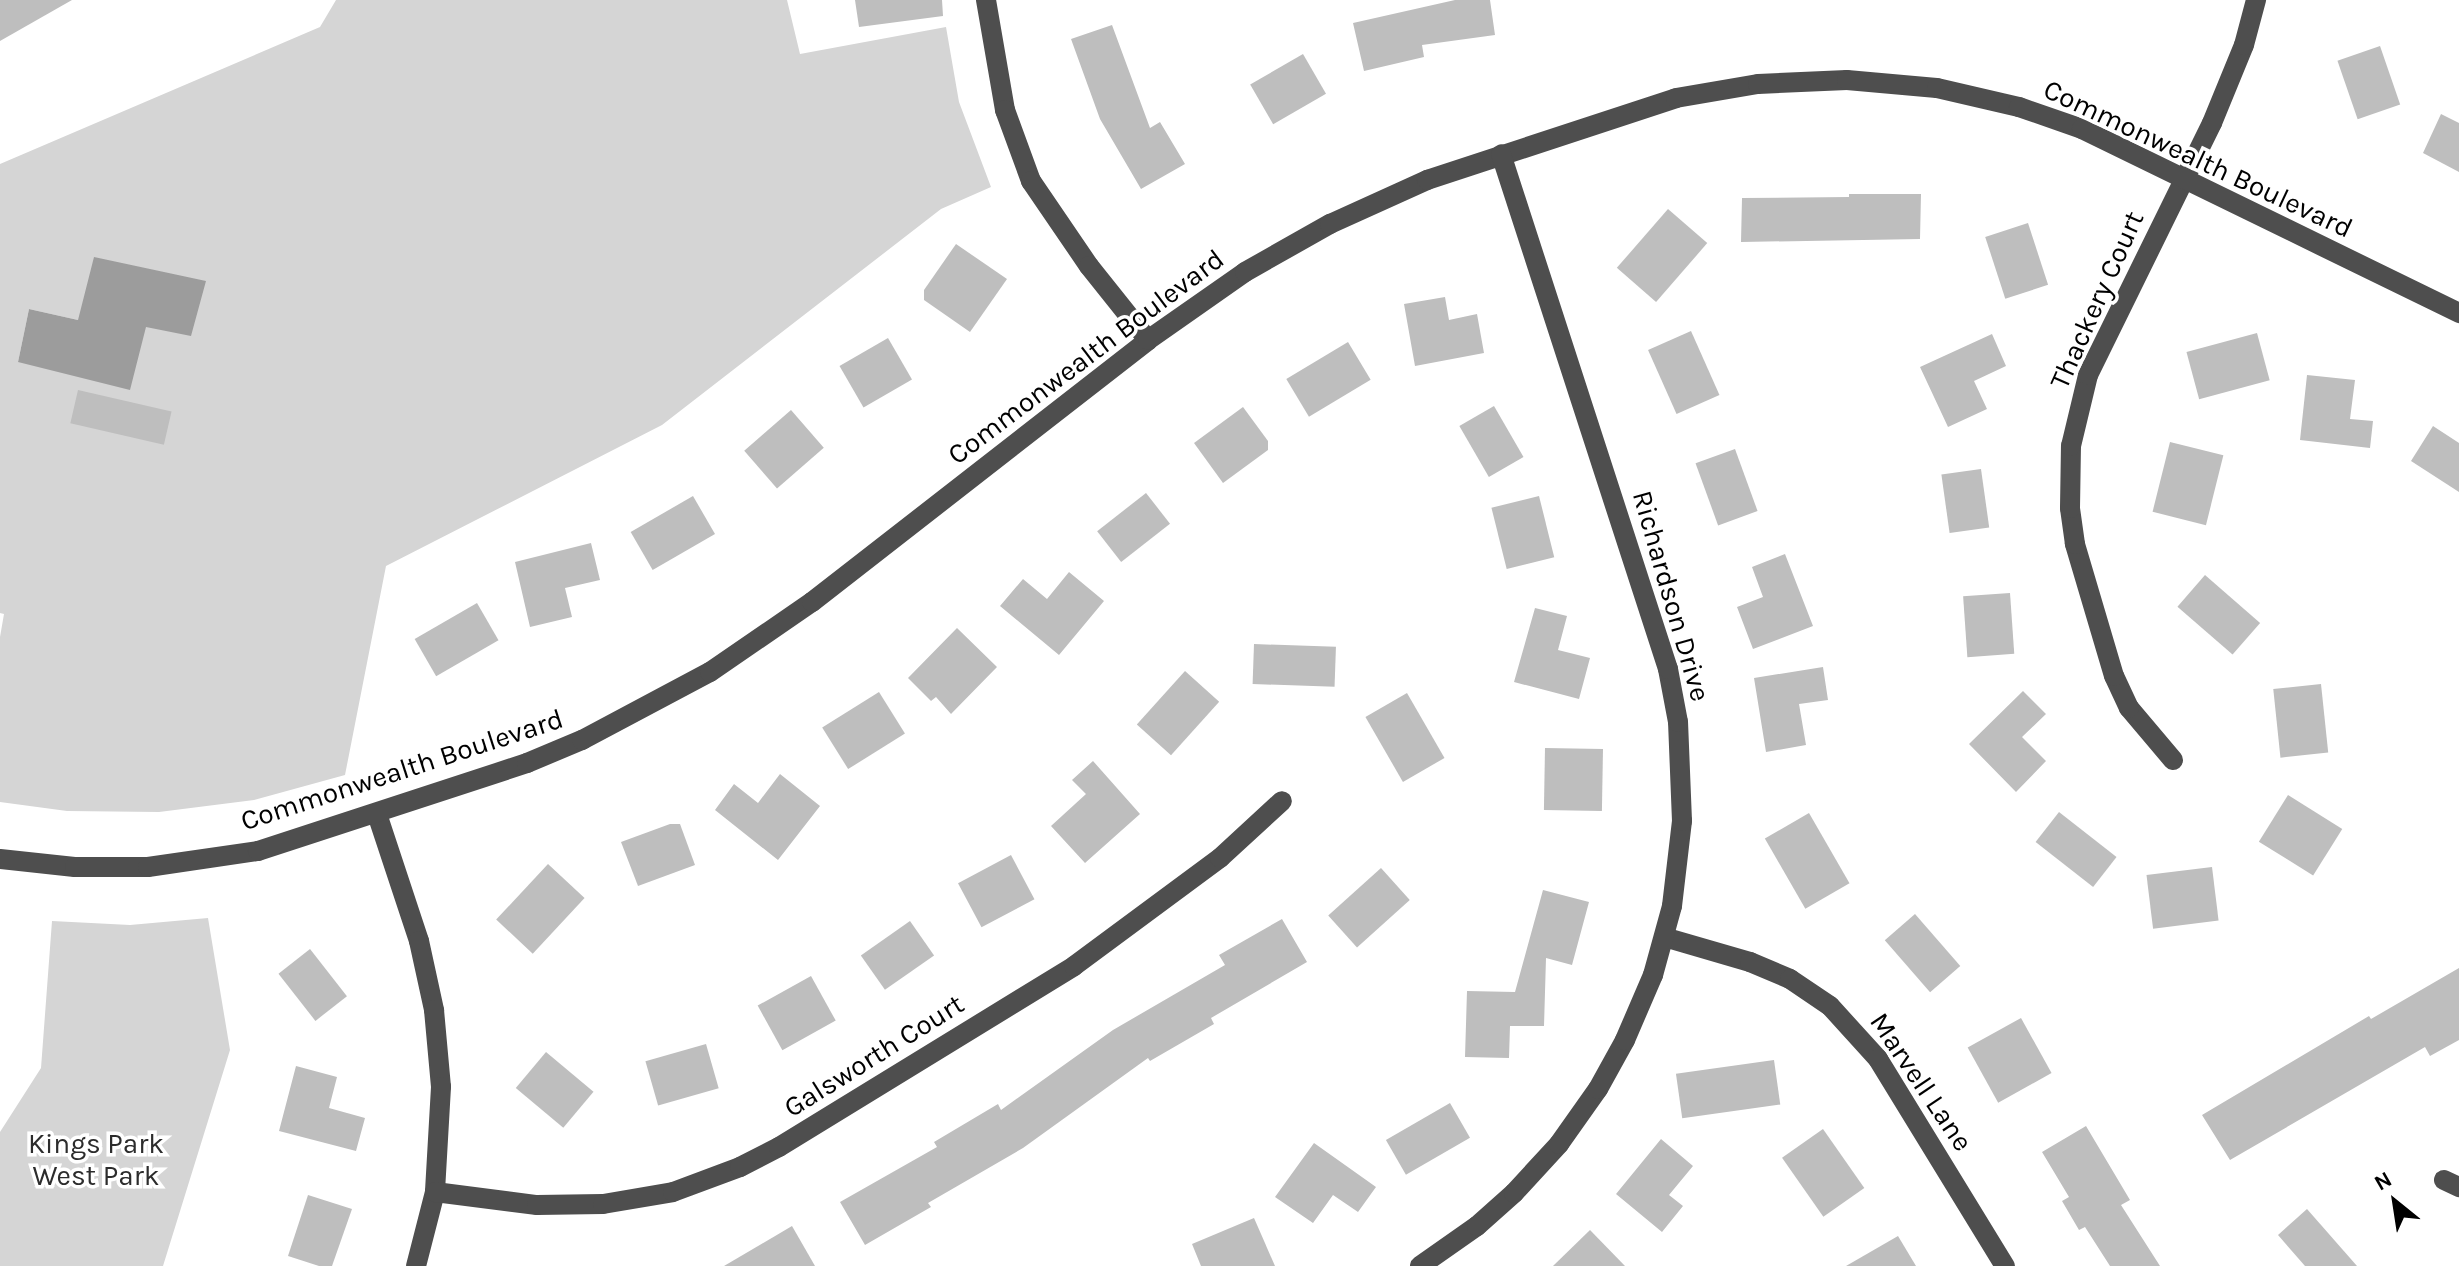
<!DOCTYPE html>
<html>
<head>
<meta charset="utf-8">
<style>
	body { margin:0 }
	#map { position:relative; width:2459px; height:1266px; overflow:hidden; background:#fff; font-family:Karla,sans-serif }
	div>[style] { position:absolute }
	.green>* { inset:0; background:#d5d5d5 }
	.water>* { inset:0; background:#9c9c9c }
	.building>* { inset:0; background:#bebebe; transform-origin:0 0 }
	.minor>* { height:20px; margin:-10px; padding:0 10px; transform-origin:10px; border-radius:10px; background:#4e4e4e }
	span { translate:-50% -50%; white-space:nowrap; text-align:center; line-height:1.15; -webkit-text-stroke:7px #fff; paint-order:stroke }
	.street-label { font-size:28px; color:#000 }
	.park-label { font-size:28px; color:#2c2c2c }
	.north { position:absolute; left:2355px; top:1162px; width:80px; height:80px; -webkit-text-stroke:6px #fff; paint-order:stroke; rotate:330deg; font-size:22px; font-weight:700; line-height:32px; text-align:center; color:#000 }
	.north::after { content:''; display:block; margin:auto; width:28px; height:36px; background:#000; clip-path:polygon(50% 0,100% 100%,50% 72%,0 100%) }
</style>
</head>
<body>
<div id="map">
	<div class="green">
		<i style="clip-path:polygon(evenodd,336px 0,787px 0,800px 54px,946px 27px,959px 102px,991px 187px,941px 209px,662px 425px,386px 566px,345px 775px,254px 800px,159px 812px,67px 811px,0 802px,0 637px,4px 614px,0 613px,0 164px,320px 27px,336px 0,206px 281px,146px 327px,18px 362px,29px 309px,78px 320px,206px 281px)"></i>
		<i style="clip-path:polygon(208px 918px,230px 1050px,163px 1266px,0 1266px,0 1132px,41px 1068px,52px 921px,130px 925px)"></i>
	</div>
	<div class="water">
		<i style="clip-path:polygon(94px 257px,206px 281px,191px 336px,146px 327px,130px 390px,18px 362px,29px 309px,78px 320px)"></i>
	</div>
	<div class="building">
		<i style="clip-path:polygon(0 0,72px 0,0 41px)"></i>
		<i style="clip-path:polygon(855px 0,942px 0,943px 16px,859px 27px)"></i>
		<i style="clip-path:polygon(1455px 0,1490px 0,1495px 35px,1422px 45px,1424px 57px,1364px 71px,1353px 23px)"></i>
		<i style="clip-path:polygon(1112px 25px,1150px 128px,1160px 122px,1185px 164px,1141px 189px,1100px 119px,1071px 39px)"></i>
		<i style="left:2380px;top:46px;width:62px;height:45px;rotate:71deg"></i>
		<i style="left:1303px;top:54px;width:46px;height:61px;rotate:60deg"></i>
		<i style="clip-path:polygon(2441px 114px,2459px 123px,2459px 172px,2423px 153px)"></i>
		<i style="clip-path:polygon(1849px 194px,1921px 194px,1920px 239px,1741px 242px,1742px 198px,1849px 197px)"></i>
		<i style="left:1668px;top:209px;width:52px;height:78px;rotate:41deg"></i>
		<i style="left:2028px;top:223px;width:65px;height:45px;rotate:72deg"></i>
		<i style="clip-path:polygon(956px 244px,1007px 279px,970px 332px,924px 300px,924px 290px)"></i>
		<i style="clip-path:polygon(1445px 297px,1449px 320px,1477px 314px,1484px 353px,1415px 366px,1404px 304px)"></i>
		<i style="left:1691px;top:331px;width:70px;height:47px;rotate:66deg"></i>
		<i style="left:2257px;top:333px;width:49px;height:73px;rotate:75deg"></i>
		<i style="clip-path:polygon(1992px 334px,2006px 366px,1974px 381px,1987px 409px,1948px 427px,1920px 367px)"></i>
		<i style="left:888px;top:338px;width:48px;height:56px;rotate:60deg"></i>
		<i style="left:1348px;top:342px;width:44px;height:72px;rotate:59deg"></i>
		<i style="clip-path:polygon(2307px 375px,2355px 380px,2350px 419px,2373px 421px,2370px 448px,2300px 440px)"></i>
		<i style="left:78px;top:390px;width:96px;height:34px;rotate:13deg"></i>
		<i style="left:1494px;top:406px;width:59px;height:40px;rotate:60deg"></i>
		<i style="clip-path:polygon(1243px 407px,1268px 441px,1268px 450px,1223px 483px,1194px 443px)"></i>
		<i style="left:791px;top:410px;width:50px;height:62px;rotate:49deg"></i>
		<i style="clip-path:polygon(2433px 426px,2459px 443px,2459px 492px,2411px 461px)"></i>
		<i style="left:2170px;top:442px;width:55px;height:72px;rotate:14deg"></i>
		<i style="left:1735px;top:449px;width:66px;height:42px;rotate:70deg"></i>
		<i style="left:1981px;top:469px;width:59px;height:40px;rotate:82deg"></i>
		<i style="left:1146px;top:493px;width:39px;height:62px;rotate:52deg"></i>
		<i style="left:693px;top:496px;width:44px;height:72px;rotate:60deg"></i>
		<i style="left:1539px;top:496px;width:63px;height:49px;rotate:76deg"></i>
		<i style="clip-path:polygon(591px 543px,600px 580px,565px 588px,572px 617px,530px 627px,515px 562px)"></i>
		<i style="clip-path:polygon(1785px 554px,1813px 626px,1753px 649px,1737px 607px,1763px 597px,1752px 567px)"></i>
		<i style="clip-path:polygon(1069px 572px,1104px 601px,1059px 655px,1000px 606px,1023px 579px,1047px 599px)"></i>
		<i style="left:2205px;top:575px;width:73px;height:42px;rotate:41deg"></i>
		<i style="left:2010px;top:593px;width:61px;height:47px;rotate:86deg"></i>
		<i style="left:477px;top:603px;width:43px;height:72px;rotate:60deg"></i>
		<i style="clip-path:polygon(1535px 608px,1567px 616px,1558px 650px,1590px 658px,1579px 699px,1514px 682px)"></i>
		<i style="clip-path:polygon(957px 628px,997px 667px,951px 714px,936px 697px,931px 701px,908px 678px)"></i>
		<i style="left:1254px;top:644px;width:82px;height:40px;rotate:2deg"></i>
		<i style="clip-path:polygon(1823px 667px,1828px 700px,1799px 704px,1806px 745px,1766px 752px,1754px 678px)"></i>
		<i style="left:1185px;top:671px;width:46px;height:72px;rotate:42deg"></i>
		<i style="left:2321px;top:684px;width:69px;height:48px;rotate:84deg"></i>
		<i style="clip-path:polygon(2023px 691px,2046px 714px,2022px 737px,2046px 761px,2016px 792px,1969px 744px)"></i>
		<i style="left:879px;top:692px;width:49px;height:67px;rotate:58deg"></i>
		<i style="left:1407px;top:693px;width:75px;height:48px;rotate:60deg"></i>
		<i style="left:1545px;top:748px;width:58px;height:62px;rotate:1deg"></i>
		<i style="clip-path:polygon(1093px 761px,1140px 814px,1085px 863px,1051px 826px,1086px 794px,1072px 780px)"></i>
		<i style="clip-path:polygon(780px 774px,820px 806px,778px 860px,715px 810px,734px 784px,758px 803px)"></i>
		<i style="left:2288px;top:795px;width:64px;height:55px;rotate:32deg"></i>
		<i style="left:2059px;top:812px;width:73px;height:38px;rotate:38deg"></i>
		<i style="left:1809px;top:813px;width:81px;height:51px;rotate:60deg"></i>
		<i style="clip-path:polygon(670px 824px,680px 824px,695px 865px,638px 886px,621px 842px)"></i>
		<i style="left:1011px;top:855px;width:50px;height:60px;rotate:62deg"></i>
		<i style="left:548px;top:864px;width:50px;height:76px;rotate:43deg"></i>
		<i style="left:2212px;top:867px;width:54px;height:66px;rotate:83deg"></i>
		<i style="left:1381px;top:868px;width:43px;height:71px;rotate:48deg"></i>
		<i style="clip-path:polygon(1543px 890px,1589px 902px,1572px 965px,1546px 958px,1544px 1026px,1510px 1026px,1509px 1058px,1465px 1057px,1467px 991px,1515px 992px)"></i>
		<i style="left:1915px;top:914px;width:69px;height:40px;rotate:49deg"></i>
		<i style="clip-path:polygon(1282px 919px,1307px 962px,1211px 1018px,1214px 1024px,1150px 1061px,1148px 1058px,1023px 1148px,928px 1203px,931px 1207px,865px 1245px,840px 1202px,937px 1147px,934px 1142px,998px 1104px,1001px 1110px,1113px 1030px,1225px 965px,1219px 955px)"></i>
		<i style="left:910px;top:921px;width:42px;height:60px;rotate:55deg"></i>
		<i style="left:310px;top:949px;width:60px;height:40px;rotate:52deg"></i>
		<i style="clip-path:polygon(2459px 968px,2459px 1040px,2430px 1056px,2425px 1047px,2230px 1160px,2202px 1115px,2369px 1016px,2371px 1019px)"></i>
		<i style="left:811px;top:976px;width:51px;height:61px;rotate:61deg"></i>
		<i style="left:2021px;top:1018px;width:63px;height:61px;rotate:61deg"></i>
		<i style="left:706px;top:1044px;width:46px;height:63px;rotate:74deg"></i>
		<i style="left:546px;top:1052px;width:62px;height:47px;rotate:40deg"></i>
		<i style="left:1774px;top:1060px;width:45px;height:99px;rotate:82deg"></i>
		<i style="clip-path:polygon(296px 1066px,337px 1077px,329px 1108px,365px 1118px,356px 1151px,279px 1131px)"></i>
		<i style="left:1450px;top:1103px;width:40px;height:74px;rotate:60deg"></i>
		<i style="clip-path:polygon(2086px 1126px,2130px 1200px,2121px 1205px,2160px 1266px,2110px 1266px,2085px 1227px,2079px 1230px,2062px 1201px,2069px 1197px,2042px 1152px)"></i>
		<i style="left:1823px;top:1129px;width:72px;height:50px;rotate:55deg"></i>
		<i style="clip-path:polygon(1661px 1139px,1693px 1166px,1669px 1195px,1683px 1206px,1662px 1232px,1616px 1194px)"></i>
		<i style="clip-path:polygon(1314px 1143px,1376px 1187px,1358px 1212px,1333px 1195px,1313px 1223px,1275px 1197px)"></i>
		<i style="clip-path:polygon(308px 1195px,352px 1209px,332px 1266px,319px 1266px,288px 1256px)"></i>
		<i style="clip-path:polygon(2307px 1209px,2357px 1266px,2305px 1266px,2278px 1235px)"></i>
		<i style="clip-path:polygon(1254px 1218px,1275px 1266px,1201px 1266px,1192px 1244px)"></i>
		<i style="clip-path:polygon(792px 1226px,815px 1266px,724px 1266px)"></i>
		<i style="clip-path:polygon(1590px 1230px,1625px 1266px,1553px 1266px)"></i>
		<i style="clip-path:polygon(1898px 1236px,1916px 1266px,1846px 1266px)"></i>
	</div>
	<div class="minor">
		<i style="left:986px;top:0;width:112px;rotate:80.2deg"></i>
		<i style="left:1005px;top:110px;width:76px;rotate:69.9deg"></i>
		<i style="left:1031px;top:181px;width:103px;rotate:55.7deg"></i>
		<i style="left:1089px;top:266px;width:95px;rotate:51.4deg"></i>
		<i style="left:2173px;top:760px;width:68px;rotate:-130.2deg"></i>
		<i style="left:2129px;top:708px;width:35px;rotate:-115deg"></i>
		<i style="left:2114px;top:676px;width:138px;rotate:-106.5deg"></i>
		<i style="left:2075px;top:544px;width:36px;rotate:-98deg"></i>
		<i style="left:2070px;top:508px;width:62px;rotate:-89.1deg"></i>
		<i style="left:2071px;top:446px;width:73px;rotate:-76.5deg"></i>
		<i style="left:2088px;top:375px;width:281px;rotate:-63.8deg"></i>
		<i style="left:2212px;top:123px;width:84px;rotate:-67.7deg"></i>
		<i style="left:2244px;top:45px;width:47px;rotate:-75.1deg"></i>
		<i style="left:377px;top:814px;width:134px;rotate:71.7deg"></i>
		<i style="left:419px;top:941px;width:71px;rotate:77.7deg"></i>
		<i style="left:434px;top:1010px;width:77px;rotate:84.8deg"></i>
		<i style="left:441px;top:1087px;width:105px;rotate:93.3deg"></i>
		<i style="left:435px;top:1192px;width:76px;rotate:104.4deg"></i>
		<i style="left:0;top:859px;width:75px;rotate:6.1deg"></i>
		<i style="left:75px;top:867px;width:73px"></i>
		<i style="left:148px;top:867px;width:111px;rotate:-8.3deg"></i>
		<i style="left:258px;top:851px;width:283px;rotate:-18.1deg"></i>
		<i style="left:527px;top:763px;width:60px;rotate:-22.7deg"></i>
		<i style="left:582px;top:740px;width:145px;rotate:-28deg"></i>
		<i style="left:710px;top:672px;width:124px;rotate:-34.5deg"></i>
		<i style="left:812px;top:602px;width:426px;rotate:-37.9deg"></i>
		<i style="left:1148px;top:340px;width:118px;rotate:-35deg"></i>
		<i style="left:1245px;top:272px;width:98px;rotate:-29.5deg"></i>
		<i style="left:1330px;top:224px;width:107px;rotate:-24.4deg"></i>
		<i style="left:1427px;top:180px;width:262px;rotate:-18.2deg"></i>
		<i style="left:1676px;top:98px;width:83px;rotate:-9.7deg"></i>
		<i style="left:1758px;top:84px;width:89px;rotate:-2.6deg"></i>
		<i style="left:1847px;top:80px;width:90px;rotate:5.1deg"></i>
		<i style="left:1937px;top:88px;width:84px;rotate:13deg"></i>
		<i style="left:2019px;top:107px;width:67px;rotate:19.2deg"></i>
		<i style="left:2082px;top:129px;width:420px;rotate:26deg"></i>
		<i style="left:1664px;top:937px;width:90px;rotate:16.2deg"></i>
		<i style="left:1750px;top:962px;width:43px;rotate:23deg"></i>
		<i style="left:1790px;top:979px;width:48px;rotate:34deg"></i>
		<i style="left:1830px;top:1006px;width:72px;rotate:47.8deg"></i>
		<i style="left:1878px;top:1059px;width:243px;rotate:58.5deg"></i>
		<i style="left:2444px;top:1180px;width:17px;rotate:25deg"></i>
		<i style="left:435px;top:1192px;width:103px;rotate:7.3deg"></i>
		<i style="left:537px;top:1205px;width:66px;rotate:-0.9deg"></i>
		<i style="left:603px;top:1204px;width:71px;rotate:-9.7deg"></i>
		<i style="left:673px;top:1192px;width:72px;rotate:-20.5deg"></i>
		<i style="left:740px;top:1167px;width:44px;rotate:-27.1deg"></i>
		<i style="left:779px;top:1147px;width:346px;rotate:-31.5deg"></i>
		<i style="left:1074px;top:966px;width:182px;rotate:-36.5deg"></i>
		<i style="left:1220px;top:858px;width:84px;rotate:-42.6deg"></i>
		<i style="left:1420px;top:1266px;width:70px;rotate:-35.1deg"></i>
		<i style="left:1477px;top:1226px;width:50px;rotate:-41.7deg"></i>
		<i style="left:1514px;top:1193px;width:67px;rotate:-47.4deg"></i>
		<i style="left:1559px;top:1144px;width:67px;rotate:-54.7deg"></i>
		<i style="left:1598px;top:1089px;width:56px;rotate:-61.1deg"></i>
		<i style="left:1625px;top:1040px;width:71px;rotate:-66.7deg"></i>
		<i style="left:1653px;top:975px;width:72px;rotate:-74.6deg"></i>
		<i style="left:1672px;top:906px;width:86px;rotate:-83.3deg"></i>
		<i style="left:1682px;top:821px;width:99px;rotate:-92.3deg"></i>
		<i style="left:1678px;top:722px;width:54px;rotate:-100.7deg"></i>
		<i style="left:1668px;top:669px;width:541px;rotate:-107.97deg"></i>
	</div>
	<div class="street-label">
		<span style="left:2198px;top:159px;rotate:25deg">Commonwealth Boulevard</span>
		<span style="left:2097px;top:300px;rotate:-66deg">Thackery Court</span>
		<span style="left:1086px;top:357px;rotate:-37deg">Commonwealth Boulevard</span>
		<span style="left:1671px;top:596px;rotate:74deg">Richardson Drive</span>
		<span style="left:402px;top:770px;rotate:-18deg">Commonwealth Boulevard</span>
		<span style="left:874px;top:1056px;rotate:-32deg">Galsworth Court</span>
		<span style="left:1921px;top:1082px;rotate:56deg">Marvell Lane</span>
	</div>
	<div class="park-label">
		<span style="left:96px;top:1160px">Kings Park<br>West Park</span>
	</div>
	<div class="north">N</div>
</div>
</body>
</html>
